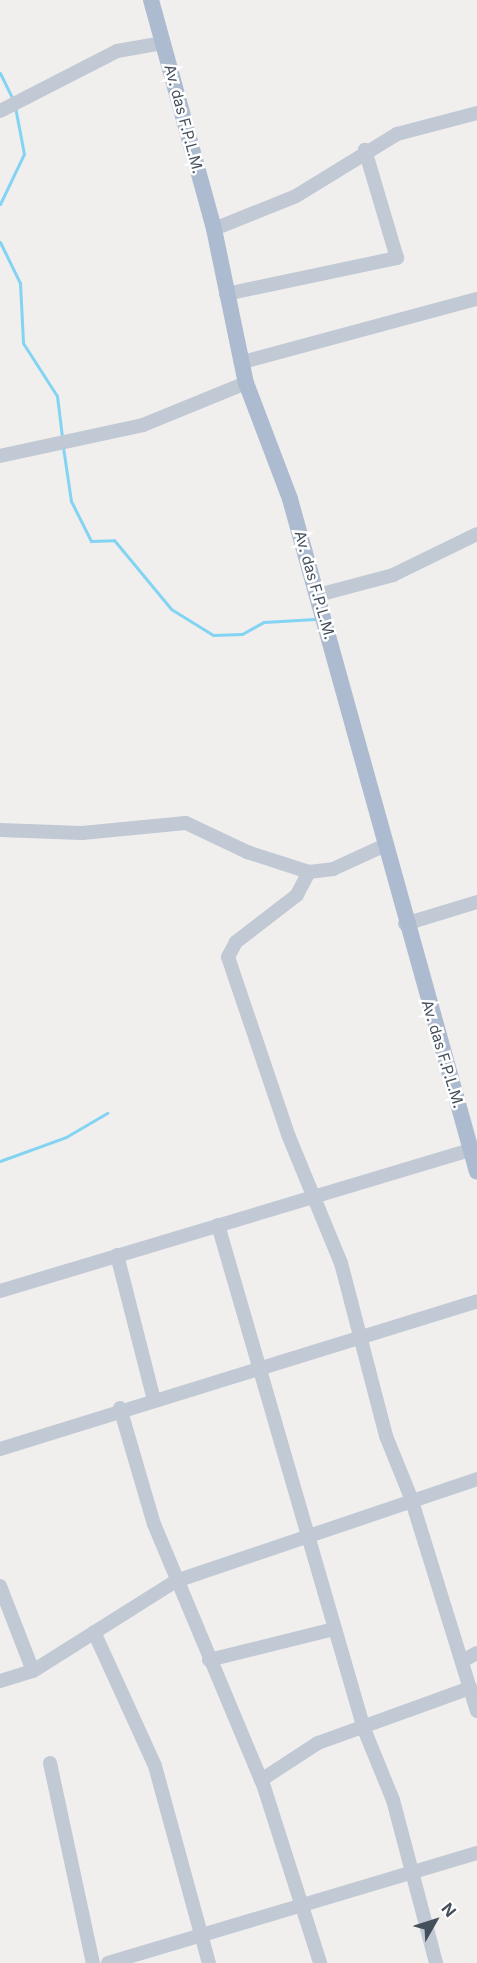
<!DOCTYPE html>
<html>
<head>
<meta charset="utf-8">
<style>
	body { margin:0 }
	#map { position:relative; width:477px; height:1963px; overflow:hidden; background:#f1eeee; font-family:Inter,sans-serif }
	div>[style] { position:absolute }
	.stream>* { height:3px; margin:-1.5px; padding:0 1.5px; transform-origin:1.5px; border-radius:1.5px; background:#83d4f2 }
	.minor>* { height:14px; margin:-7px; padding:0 7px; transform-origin:7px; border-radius:7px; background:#c0c9d4 }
	.major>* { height:16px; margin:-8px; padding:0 8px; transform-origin:8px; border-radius:8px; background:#acbbcf }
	span { translate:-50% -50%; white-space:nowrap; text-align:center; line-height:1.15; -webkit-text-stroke:5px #fff; paint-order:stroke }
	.street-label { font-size:15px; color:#45505d }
	.north { position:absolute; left:405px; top:1891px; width:60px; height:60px; -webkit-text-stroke:4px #fff; paint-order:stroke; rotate:51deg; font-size:16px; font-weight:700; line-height:24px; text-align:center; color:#45505d }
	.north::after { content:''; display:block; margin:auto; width:21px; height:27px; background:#45505d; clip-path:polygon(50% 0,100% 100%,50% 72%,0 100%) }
</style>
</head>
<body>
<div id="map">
	<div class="stream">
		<i style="left:0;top:73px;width:30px;rotate:64deg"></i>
		<i style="left:0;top:204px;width:55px;rotate:-64.4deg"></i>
		<i style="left:24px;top:154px;width:48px;rotate:-100.8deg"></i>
		<i style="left:0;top:242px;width:46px;rotate:64deg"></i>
		<i style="left:20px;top:283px;width:60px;rotate:87.1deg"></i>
		<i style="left:23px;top:343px;width:63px;rotate:57.3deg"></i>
		<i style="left:57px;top:396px;width:41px;rotate:83deg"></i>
		<i style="left:63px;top:447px;width:55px;rotate:81.6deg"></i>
		<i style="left:71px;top:501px;width:45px;rotate:63.4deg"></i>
		<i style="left:91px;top:541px;width:23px;rotate:-2deg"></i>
		<i style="left:114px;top:540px;width:89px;rotate:50.4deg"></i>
		<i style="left:171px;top:609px;width:49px;rotate:31.8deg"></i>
		<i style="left:213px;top:635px;width:29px;rotate:-2deg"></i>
		<i style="left:242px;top:634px;width:25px;rotate:-29deg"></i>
		<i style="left:264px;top:622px;width:51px;rotate:-3.4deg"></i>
		<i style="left:0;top:1161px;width:70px;rotate:-20deg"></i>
		<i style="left:66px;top:1137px;width:48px;rotate:-30.3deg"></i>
	</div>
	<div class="minor">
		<i style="left:0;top:111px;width:131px;rotate:-27.1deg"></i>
		<i style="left:117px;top:51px;width:47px;rotate:-9.9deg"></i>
		<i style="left:214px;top:229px;width:88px;rotate:-21.9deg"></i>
		<i style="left:296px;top:196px;width:119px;rotate:-31.5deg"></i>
		<i style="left:397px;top:134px;width:83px;rotate:-14.7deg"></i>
		<i style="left:226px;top:294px;width:175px;rotate:-11.9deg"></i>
		<i style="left:397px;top:258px;width:113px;rotate:-106.5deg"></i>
		<i style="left:243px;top:362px;width:242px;rotate:-15.1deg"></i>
		<i style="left:0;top:456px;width:146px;rotate:-12.2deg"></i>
		<i style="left:143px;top:425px;width:111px;rotate:-22.2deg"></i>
		<i style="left:318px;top:595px;width:78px;rotate:-14.9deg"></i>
		<i style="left:393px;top:575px;width:93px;rotate:-26deg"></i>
		<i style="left:0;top:830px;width:82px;rotate:2.1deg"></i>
		<i style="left:82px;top:833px;width:104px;rotate:-5.5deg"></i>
		<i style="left:186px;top:823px;width:68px;rotate:25.4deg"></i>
		<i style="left:247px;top:852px;width:65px;rotate:17.9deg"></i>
		<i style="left:309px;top:872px;width:24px;rotate:-7deg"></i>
		<i style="left:333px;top:869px;width:55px;rotate:-24.7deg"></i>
		<i style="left:309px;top:872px;width:26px;rotate:118deg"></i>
		<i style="left:297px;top:895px;width:77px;rotate:142.4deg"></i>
		<i style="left:236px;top:942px;width:17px;rotate:118deg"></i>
		<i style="left:228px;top:957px;width:190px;rotate:71.3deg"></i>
		<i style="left:289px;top:1137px;width:136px;rotate:67.6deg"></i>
		<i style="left:341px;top:1263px;width:179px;rotate:75.4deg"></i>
		<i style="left:386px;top:1436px;width:67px;rotate:68deg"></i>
		<i style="left:411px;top:1498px;width:223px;rotate:72.8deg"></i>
		<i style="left:405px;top:924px;width:75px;rotate:-17deg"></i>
		<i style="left:218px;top:1225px;width:525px;rotate:73.84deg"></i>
		<i style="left:364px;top:1729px;width:77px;rotate:67.8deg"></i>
		<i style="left:393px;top:1800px;width:169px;rotate:75.2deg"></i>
		<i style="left:117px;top:1255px;width:150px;rotate:75.7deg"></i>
		<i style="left:0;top:1291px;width:492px;rotate:-16.7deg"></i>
		<i style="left:120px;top:1408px;width:121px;rotate:73.7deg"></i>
		<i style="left:154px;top:1524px;width:282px;rotate:67.3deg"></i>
		<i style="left:263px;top:1784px;width:188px;rotate:72.3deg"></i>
		<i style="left:0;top:1449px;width:499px;rotate:-17.2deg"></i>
		<i style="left:0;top:1586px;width:91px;rotate:68.8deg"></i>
		<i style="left:94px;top:1632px;width:147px;rotate:65.5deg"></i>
		<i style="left:155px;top:1766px;width:204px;rotate:74.7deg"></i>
		<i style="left:209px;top:1660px;width:129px;rotate:-13.9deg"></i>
		<i style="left:462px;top:1661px;width:17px;rotate:-28deg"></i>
		<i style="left:0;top:1681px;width:34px;rotate:-17deg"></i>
		<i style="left:33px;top:1671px;width:169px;rotate:-32.2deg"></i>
		<i style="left:176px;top:1581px;width:318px;rotate:-18.7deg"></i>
		<i style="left:50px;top:1763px;width:205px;rotate:77.9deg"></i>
		<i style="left:261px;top:1780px;width:68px;rotate:-33deg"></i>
		<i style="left:318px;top:1743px;width:162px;rotate:-19.9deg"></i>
		<i style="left:108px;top:1963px;width:385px;rotate:-16.6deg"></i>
	</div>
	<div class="major">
		<i style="left:151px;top:0;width:238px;rotate:74.6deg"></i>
		<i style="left:214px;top:229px;width:157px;rotate:78.3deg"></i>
		<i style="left:246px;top:383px;width:124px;rotate:69.2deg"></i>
		<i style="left:290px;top:499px;width:698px;rotate:74.47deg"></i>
	</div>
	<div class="street-label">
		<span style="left:184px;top:119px;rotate:75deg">Av. das F.P.L.M.</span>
		<span style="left:315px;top:585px;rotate:74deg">Av. das F.P.L.M.</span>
		<span style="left:443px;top:1054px;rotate:73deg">Av. das F.P.L.M.</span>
	</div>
	<div class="north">N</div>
</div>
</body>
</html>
